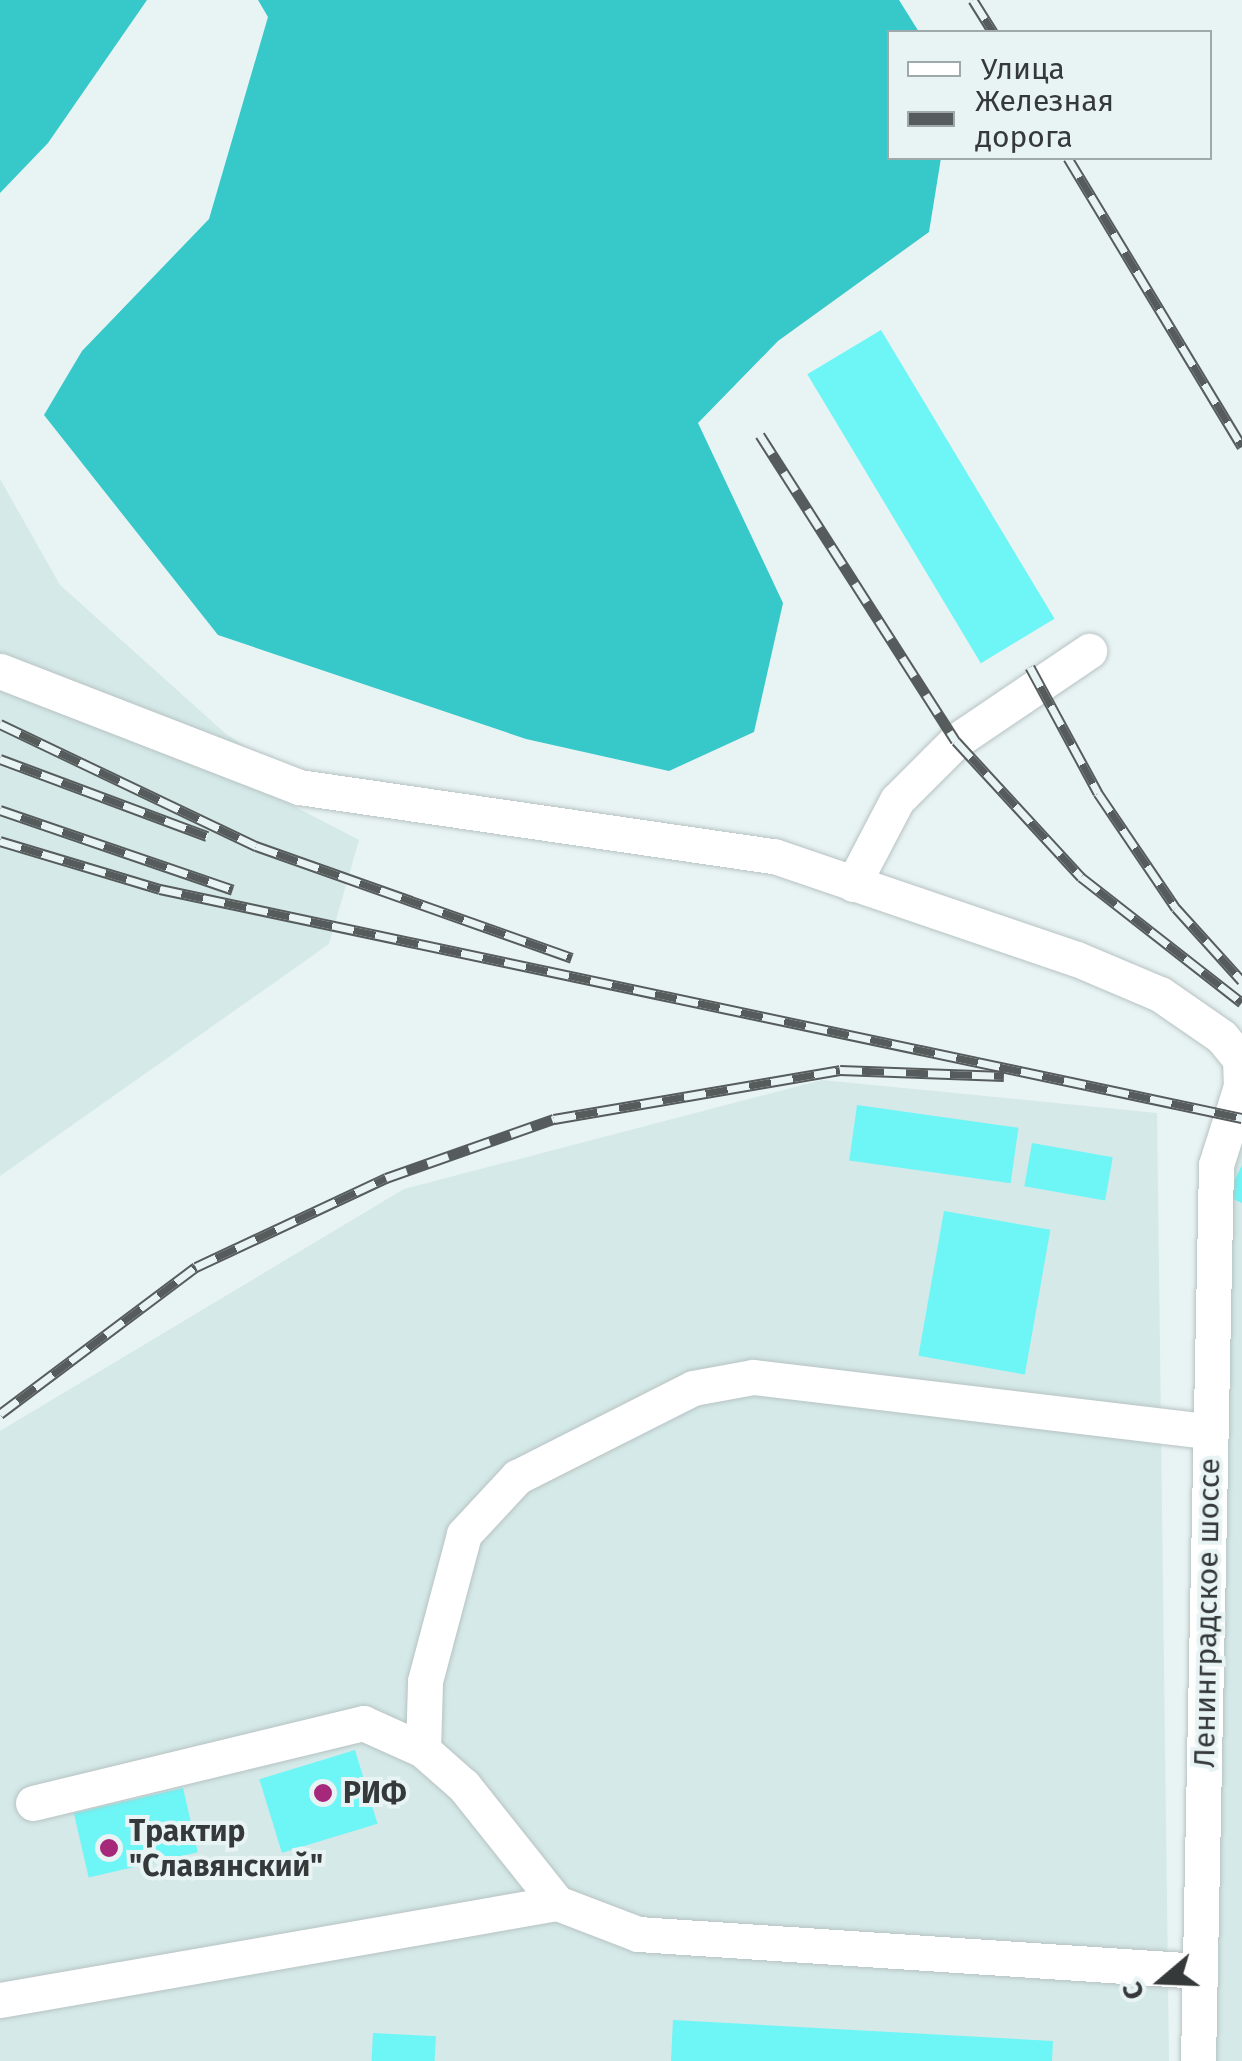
<!DOCTYPE html>
<html>
<head>
<meta charset="utf-8">
<style>
	body { margin:0 }
	#map { position:relative; width:1242px; height:2061px; overflow:hidden; background:#e8f3f3; font-family:"Fira Sans",sans-serif }
	div>[style] { position:absolute }
	.built>* { inset:0; background:#d4e9e8 }
	.forest>* { inset:0; background:#37c8c9 }
	.building>* { inset:0; background:#6ef5f6; transform-origin:0 0 }
	.roads { filter:drop-shadow(0 0 2px #b7c2c2) drop-shadow(0 0 2px #b7c2c2) }
	.minor>* { height:35px; margin:-17.5px; padding:0 17.5px; transform-origin:17.5px; border-radius:17.5px; background:#fff }
	.rail>* { height:11px; margin-top:-5.5px; transform-origin:0; background:repeating-linear-gradient(90deg,#e8f3f3 0 22px,#565b5b 0 44px); box-sizing:border-box; border-block:2px solid #565b5b }
	.dots>* { width:28px; height:28px; translate:-50% -50%; box-sizing:border-box; border:5px solid #e8f3f3; border-radius:50% }
	span { translate:-50% -50%; white-space:nowrap; text-align:center; line-height:1.15; -webkit-text-stroke:8px #e8f3f3; paint-order:stroke }
	.street-label { font-size:30px; color:#353939 }
	.poi-label { font-size:30px; color:#353939; font-weight:700 }
	.left { translate:0 -50%; text-align:left }
	.legend { position:absolute; left:887px; top:30px; width:325px; height:130px; box-sizing:border-box; background:#e8f3f3; border:2px solid #a0a9a9; margin:0; padding:12px 18px; list-style:none; font-size:30px; color:#353939 }
	.legend li { display:flex; align-items:center; gap:20px; height:50px }
	.legend b { width:50px; border:2px solid #a0a9a9 }
	.north { position:absolute; left:1112px; top:1931px; width:100px; height:100px; -webkit-text-stroke:8px #e8f3f3; paint-order:stroke; rotate:251deg; font-size:28px; font-weight:700; line-height:40px; text-align:center; color:#353939 }
	.north::after { content:''; display:block; margin:auto; width:35px; height:45px; background:#353939; clip-path:polygon(50% 0,100% 100%,50% 72%,0 100%) }
</style>
</head>
<body>
<div id="map">
	<div class="built">
		<i style="clip-path:polygon(0 479px,60px 585px,226px 734px,286px 772px,282px 800px,359px 840px,329px 944px,0 1176px)"></i>
		<i style="clip-path:polygon(822px 1080px,1157px 1113px,1169px 2061px,0 2061px,0 1431px,404px 1189px)"></i>
		<i style="clip-path:polygon(1224px 1104px,1242px 1111px,1242px 2061px,1214px 2061px)"></i>
	</div>
	<div class="forest">
		<i style="clip-path:polygon(0 0,147px 0,48px 143px,0 193px)"></i>
		<i style="clip-path:polygon(258px 0,899px 0,919px 32px,890px 32px,890px 158px,941px 158px,929px 232px,778px 341px,698px 423px,783px 603px,754px 732px,669px 771px,526px 739px,218px 635px,44px 415px,82px 351px,209px 219px,268px 17px)"></i>
	</div>
	<div class="building">
		<i style="left:881px;top:330px;width:337px;height:86px;rotate:59deg"></i>
		<i style="left:857px;top:1105px;width:163px;height:56px;rotate:8deg"></i>
		<i style="left:1032px;top:1143px;width:82px;height:44px;rotate:10deg"></i>
		<i style="clip-path:polygon(1242px 1165px,1242px 1203px,1227px 1196px)"></i>
		<i style="left:944px;top:1211px;width:108px;height:147px;rotate:10deg"></i>
		<i style="left:355px;top:1750px;width:77px;height:100px;rotate:73deg"></i>
		<i style="left:183px;top:1788px;width:66px;height:112px;rotate:77deg"></i>
		<i style="clip-path:polygon(673px 2020px,1053px 2041px,1052px 2061px,671px 2061px)"></i>
		<i style="left:373px;top:2033px;width:63px;height:28px;rotate:3deg"></i>
	</div>
	<div class="roads">
		<div class="minor">
			<i style="left:0;top:671px;width:321px;rotate:21.2deg"></i>
			<i style="left:299px;top:787px;width:480px;rotate:8.3deg"></i>
			<i style="left:774px;top:856px;width:320px;rotate:18.8deg"></i>
			<i style="left:1077px;top:959px;width:90px;rotate:22.9deg"></i>
			<i style="left:1160px;top:994px;width:75px;rotate:34.7deg"></i>
			<i style="left:1222px;top:1037px;width:28px;rotate:51deg"></i>
			<i style="left:1240px;top:1059px;width:27px;rotate:88deg"></i>
			<i style="left:1241px;top:1086px;width:83px;rotate:107.6deg"></i>
			<i style="left:1216px;top:1165px;width:896px;rotate:91.15deg"></i>
			<i style="left:853px;top:884px;width:95px;rotate:-62.4deg"></i>
			<i style="left:897px;top:800px;width:83px;rotate:-45deg"></i>
			<i style="left:956px;top:741px;width:161px;rotate:-34.1deg"></i>
			<i style="left:423px;top:1750px;width:69px;rotate:-88.3deg"></i>
			<i style="left:425px;top:1681px;width:152px;rotate:-75.1deg"></i>
			<i style="left:464px;top:1534px;width:78px;rotate:-47.1deg"></i>
			<i style="left:517px;top:1477px;width:197px;rotate:-26.8deg"></i>
			<i style="left:693px;top:1388px;width:61px;rotate:-10.4deg"></i>
			<i style="left:753px;top:1377px;width:461px;rotate:6.8deg"></i>
			<i style="left:33px;top:1803px;width:340px;rotate:-13.6deg"></i>
			<i style="left:363px;top:1723px;width:66px;rotate:24.2deg"></i>
			<i style="left:423px;top:1750px;width:55px;rotate:41.3deg"></i>
			<i style="left:464px;top:1786px;width:149px;rotate:51.5deg"></i>
			<i style="left:557px;top:1903px;width:87px;rotate:20.9deg"></i>
			<i style="left:638px;top:1934px;width:563px;rotate:3.77deg"></i>
			<i style="left:0;top:2000px;width:565px;rotate:-9.88deg"></i>
		</div>
	</div>
	<div class="rail">
		<i style="left:973px;top:0;width:38px;rotate:58deg"></i>
		<i style="left:1068px;top:158px;width:337px;rotate:58.9deg"></i>
		<i style="left:760px;top:435px;width:363px;rotate:57.4deg"></i>
		<i style="left:956px;top:741px;width:185px;rotate:47.4deg"></i>
		<i style="left:1081px;top:877px;width:204px;rotate:38deg"></i>
		<i style="left:1030px;top:667px;width:143px;rotate:61.6deg"></i>
		<i style="left:1098px;top:793px;width:139px;rotate:55.9deg"></i>
		<i style="left:1176px;top:908px;width:98px;rotate:47.9deg"></i>
		<i style="left:0;top:724px;width:284px;rotate:25.5deg"></i>
		<i style="left:256px;top:846px;width:335px;rotate:19.5deg"></i>
		<i style="left:0;top:759px;width:221px;rotate:20.4deg"></i>
		<i style="left:0;top:810px;width:246px;rotate:18.9deg"></i>
		<i style="left:0;top:841px;width:167px;rotate:16.7deg"></i>
		<i style="left:160px;top:889px;width:1106px;rotate:11.95deg"></i>
		<i style="left:0;top:1414px;width:245px;rotate:-36.9deg"></i>
		<i style="left:196px;top:1267px;width:210px;rotate:-25.1deg"></i>
		<i style="left:386px;top:1178px;width:178px;rotate:-19.4deg"></i>
		<i style="left:554px;top:1119px;width:290px;rotate:-9.7deg"></i>
		<i style="left:840px;top:1070px;width:164px;rotate:2.1deg"></i>
	</div>
	<div class="dots">
		<i style="left:323px;top:1793px;background:#a5287a"></i>
		<i style="left:109px;top:1848px;background:#a5287a"></i>
	</div>
	<div class="street-label">
		<span style="left:1207px;top:1613px;rotate:-89deg">Ленинградское шоссе</span>
	</div>
	<div class="poi-label">
		<span class="left" style="left:343px;top:1793px">РИФ</span>
		<span class="left" style="left:129px;top:1848px">Трактир<br>"Славянский"</span>
	</div>
	<ul class="legend">
	<li><b style="height:12px;background:#fff"></b>Улица</li>
	<li><b style="height:12px;background:#565b5b"></b>Железная дорога</li>
	</ul>
	<div class="north">С</div>
</div>
</body>
</html>
